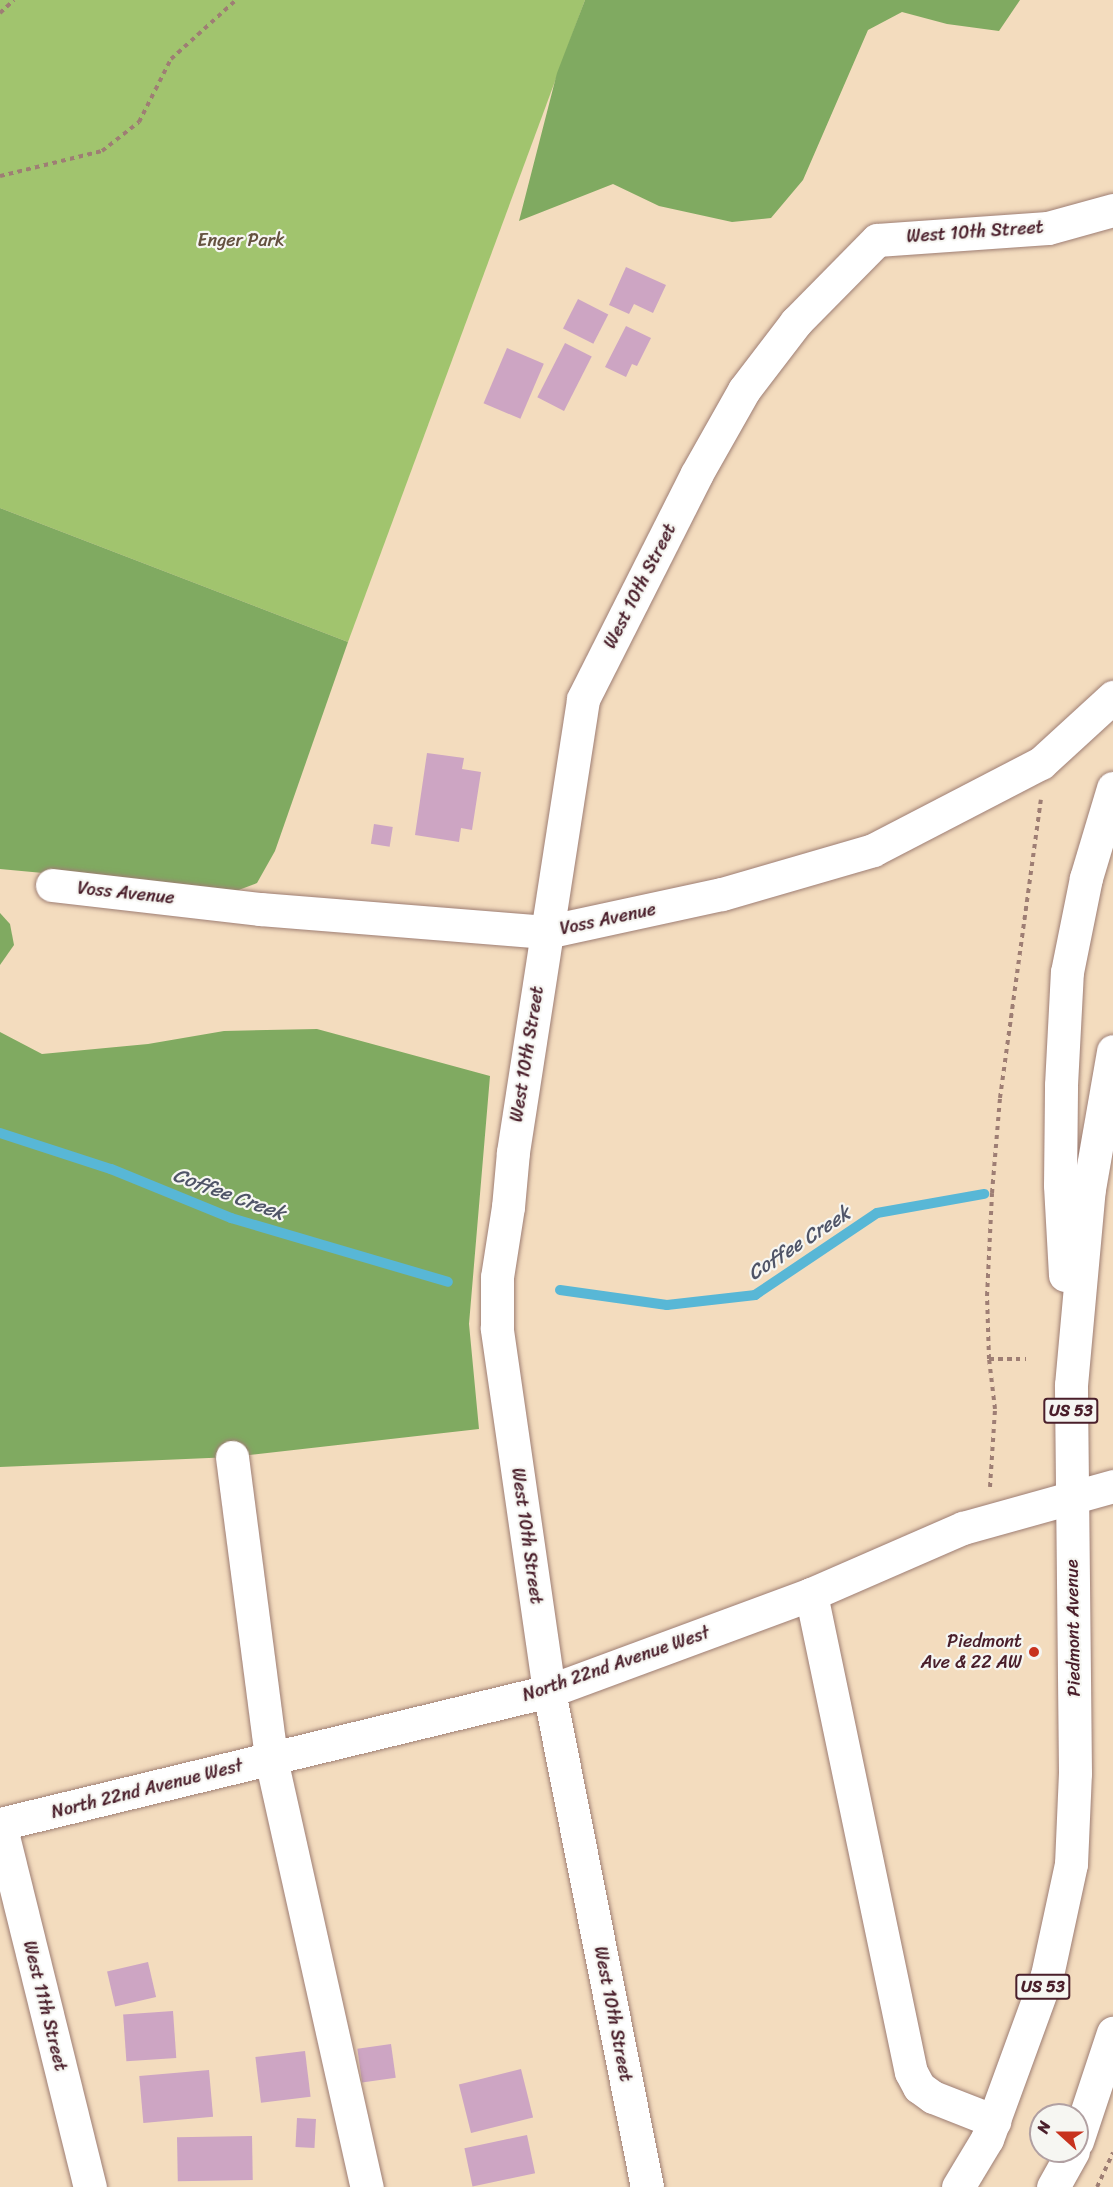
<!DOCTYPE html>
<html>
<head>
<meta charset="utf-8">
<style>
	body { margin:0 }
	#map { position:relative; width:1113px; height:2187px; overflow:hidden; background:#f3dcbe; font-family:Sriracha,sans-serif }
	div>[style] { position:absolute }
	.green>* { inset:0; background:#a1c46e }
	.forest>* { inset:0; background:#80aa61 }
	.stream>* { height:10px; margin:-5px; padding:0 5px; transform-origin:5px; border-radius:5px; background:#58b7d6 }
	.building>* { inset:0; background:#cda5c3; transform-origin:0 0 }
	.path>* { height:4px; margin-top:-2px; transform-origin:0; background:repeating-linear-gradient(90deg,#9e7e74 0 4.5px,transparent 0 9px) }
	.roads { filter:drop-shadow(0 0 2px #9e7e74) drop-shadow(0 0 2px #9e7e74) }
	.minor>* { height:33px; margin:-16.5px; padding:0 16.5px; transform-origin:16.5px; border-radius:16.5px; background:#fff }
	.highway>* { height:33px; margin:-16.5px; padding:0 16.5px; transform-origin:16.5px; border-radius:16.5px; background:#fff }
	.dots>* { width:16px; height:16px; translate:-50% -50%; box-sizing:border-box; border:3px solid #f6f6f2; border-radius:50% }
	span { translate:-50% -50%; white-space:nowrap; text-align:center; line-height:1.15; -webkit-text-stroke:4.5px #f6f6f2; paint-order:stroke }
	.shield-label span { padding:2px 4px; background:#f6f6f2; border:2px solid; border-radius:4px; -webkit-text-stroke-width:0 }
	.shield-label { font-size:16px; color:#4a1f2b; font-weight:700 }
	.street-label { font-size:18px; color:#4a1f2b }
	.park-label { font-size:18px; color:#64513f }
	.poi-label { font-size:18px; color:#4a1f2b }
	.right { translate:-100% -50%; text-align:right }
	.water-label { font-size:20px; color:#4f5467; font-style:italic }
	.north { position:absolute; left:1029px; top:2103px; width:60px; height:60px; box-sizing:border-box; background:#f6f6f2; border:2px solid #b1a0a2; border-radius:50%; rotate:291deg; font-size:16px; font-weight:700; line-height:24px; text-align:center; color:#4a1f2b }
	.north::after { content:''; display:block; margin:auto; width:21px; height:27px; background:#c8321e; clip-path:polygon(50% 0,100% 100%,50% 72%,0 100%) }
</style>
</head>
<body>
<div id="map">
	<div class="green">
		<i style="clip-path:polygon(0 0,585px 0,348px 642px,0 508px)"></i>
	</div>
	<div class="forest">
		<i style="clip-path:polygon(585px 0,1020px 0,999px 31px,947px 24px,902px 12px,868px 30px,803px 180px,771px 218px,732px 222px,659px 206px,613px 184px,519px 221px,557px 73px)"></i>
		<i style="clip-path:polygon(0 508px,348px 642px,275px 851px,257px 883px,236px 891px,0 869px)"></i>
		<i style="clip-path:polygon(0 913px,10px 924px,14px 945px,0 965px)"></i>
		<i style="clip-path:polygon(317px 1029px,490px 1076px,469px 1324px,479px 1429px,232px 1457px,0 1467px,0 1032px,42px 1054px,148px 1044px,224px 1031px)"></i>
	</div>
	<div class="stream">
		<i style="left:0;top:1133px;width:117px;rotate:18deg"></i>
		<i style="left:111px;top:1169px;width:130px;rotate:22.2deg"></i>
		<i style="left:231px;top:1218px;width:226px;rotate:16.4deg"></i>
		<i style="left:560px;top:1290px;width:108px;rotate:8deg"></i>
		<i style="left:667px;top:1305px;width:89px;rotate:-6.5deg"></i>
		<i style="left:755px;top:1295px;width:147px;rotate:-33.9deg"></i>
		<i style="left:877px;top:1213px;width:109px;rotate:-10.1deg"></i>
	</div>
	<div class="building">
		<i style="clip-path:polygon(626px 267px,666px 285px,653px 313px,634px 304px,629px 314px,609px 305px)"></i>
		<i style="left:578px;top:299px;width:34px;height:33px;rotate:27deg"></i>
		<i style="clip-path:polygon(626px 326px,651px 338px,637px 366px,632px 364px,626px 377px,605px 367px)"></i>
		<i style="left:565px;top:343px;width:30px;height:61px;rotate:27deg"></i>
		<i style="left:507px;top:348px;width:40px;height:60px;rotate:23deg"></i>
		<i style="clip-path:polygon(427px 753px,464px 758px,462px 769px,481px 772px,472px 830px,461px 828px,459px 842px,415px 835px)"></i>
		<i style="left:374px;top:824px;width:19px;height:20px;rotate:9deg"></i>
		<i style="left:148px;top:1962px;width:36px;height:42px;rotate:77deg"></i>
		<i style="left:173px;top:2011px;width:47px;height:50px;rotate:86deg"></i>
		<i style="left:391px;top:2044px;width:34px;height:34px;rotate:82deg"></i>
		<i style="left:305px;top:2051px;width:46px;height:50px;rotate:83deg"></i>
		<i style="left:521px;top:2069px;width:50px;height:64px;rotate:76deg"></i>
		<i style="left:209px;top:2070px;width:47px;height:70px;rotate:85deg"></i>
		<i style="left:297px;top:2118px;width:19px;height:29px;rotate:3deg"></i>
		<i style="left:527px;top:2135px;width:39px;height:64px;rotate:78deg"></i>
		<i style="left:252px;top:2136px;width:44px;height:75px;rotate:89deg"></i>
	</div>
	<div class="path">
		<i style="left:0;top:13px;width:19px;rotate:-43deg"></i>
		<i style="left:0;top:176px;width:105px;rotate:-13.8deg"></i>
		<i style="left:102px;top:151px;width:47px;rotate:-38.1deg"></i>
		<i style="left:139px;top:122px;width:71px;rotate:-63.1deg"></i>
		<i style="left:171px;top:59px;width:88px;rotate:-42.2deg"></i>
		<i style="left:989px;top:1359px;width:37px"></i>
		<i style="left:990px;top:1487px;width:78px;rotate:-86.3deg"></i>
		<i style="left:995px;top:1409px;width:50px;rotate:-96.8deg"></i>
		<i style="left:989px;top:1359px;width:63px;rotate:-91.8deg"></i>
		<i style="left:987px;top:1296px;width:103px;rotate:-87.2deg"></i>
		<i style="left:992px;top:1193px;width:95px;rotate:-85.2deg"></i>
		<i style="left:1000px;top:1098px;width:301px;rotate:-82.2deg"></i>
		<i style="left:1097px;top:2187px;width:38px;rotate:-65deg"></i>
	</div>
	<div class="roads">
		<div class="minor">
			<i style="left:52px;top:885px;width:209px;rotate:6.6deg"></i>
			<i style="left:260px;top:909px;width:287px;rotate:4.6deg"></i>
			<i style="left:546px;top:932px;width:180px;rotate:-12.2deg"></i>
			<i style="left:722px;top:894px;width:157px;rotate:-16.2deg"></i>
			<i style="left:873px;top:850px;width:189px;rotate:-27.4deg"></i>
			<i style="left:1041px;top:763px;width:98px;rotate:-42.5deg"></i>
			<i style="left:232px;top:1457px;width:305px;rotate:82.6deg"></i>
			<i style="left:271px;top:1759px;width:439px;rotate:77.4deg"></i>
			<i style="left:811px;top:1594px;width:488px;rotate:78.2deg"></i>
			<i style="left:911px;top:2072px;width:17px;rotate:62deg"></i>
			<i style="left:919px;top:2087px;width:17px;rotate:36deg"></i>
			<i style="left:933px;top:2097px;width:66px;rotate:21.5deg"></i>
			<i style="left:0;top:1824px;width:565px;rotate:-13.62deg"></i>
			<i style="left:549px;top:1691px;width:279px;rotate:-20.3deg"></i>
			<i style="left:811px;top:1594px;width:166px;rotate:-23.5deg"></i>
			<i style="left:963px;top:1528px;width:156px;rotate:-15.6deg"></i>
			<i style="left:0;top:1824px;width:374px;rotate:76.1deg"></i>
			<i style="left:647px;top:2187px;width:506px;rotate:-101.18deg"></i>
			<i style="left:549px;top:1691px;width:367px;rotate:-98.2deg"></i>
			<i style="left:497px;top:1328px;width:51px;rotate:-90deg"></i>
			<i style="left:497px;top:1277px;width:71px;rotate:-81.1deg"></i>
			<i style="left:508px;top:1207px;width:55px;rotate:-84.8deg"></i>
			<i style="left:513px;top:1152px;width:458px;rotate:-81.2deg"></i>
			<i style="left:583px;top:699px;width:251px;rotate:-63.2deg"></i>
			<i style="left:696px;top:475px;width:98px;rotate:-60.5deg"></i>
			<i style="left:744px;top:390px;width:86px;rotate:-52.6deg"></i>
			<i style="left:796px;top:322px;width:115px;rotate:-45.4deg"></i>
			<i style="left:877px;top:240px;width:171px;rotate:-4deg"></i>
			<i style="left:1048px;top:228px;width:67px;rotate:-15.5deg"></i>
		</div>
		<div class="highway">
			<i style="left:1065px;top:1275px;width:90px;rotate:-93.2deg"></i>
			<i style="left:1060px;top:1185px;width:100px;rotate:-89.4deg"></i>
			<i style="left:1061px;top:1085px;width:113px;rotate:-87deg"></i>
			<i style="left:1067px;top:972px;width:96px;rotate:-78.6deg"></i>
			<i style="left:1086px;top:878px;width:94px;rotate:-73.3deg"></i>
			<i style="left:1077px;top:2141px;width:114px;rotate:-71.6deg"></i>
			<i style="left:958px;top:2187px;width:56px;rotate:-58.9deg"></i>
			<i style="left:987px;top:2139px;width:175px;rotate:-69.9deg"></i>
			<i style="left:1047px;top:1975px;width:114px;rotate:-77.8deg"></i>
			<i style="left:1071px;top:1864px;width:91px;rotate:-87.5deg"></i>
			<i style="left:1075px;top:1773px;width:388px;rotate:-90.6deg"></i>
			<i style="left:1071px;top:1385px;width:197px;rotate:-84.8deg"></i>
			<i style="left:1089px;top:1189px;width:140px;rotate:-80.1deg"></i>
			<i style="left:1053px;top:2187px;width:41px;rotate:-60.9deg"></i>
		</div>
	</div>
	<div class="dots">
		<i style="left:1034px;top:1652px;background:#c8321e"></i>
	</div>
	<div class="shield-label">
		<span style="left:1071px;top:1411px">US 53</span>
		<span style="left:1043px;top:1987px">US 53</span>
	</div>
	<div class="street-label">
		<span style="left:975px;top:232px;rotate:-4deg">West 10th Street</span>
		<span style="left:640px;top:586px;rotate:-63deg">West 10th Street</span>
		<span style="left:126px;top:893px;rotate:6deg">Voss Avenue</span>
		<span style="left:608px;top:919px;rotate:-12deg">Voss Avenue</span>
		<span style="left:527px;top:1054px;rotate:-81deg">West 10th Street</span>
		<span style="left:527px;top:1536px;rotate:82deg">West 10th Street</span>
		<span style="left:1073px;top:1628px;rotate:-91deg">Piedmont Avenue</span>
		<span style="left:616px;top:1664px;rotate:-19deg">North 22nd Avenue West</span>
		<span style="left:147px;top:1789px;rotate:-14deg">North 22nd Avenue West</span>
		<span style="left:45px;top:2006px;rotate:76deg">West 11th Street</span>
		<span style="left:613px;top:2014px;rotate:79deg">West 10th Street</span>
	</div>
	<div class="park-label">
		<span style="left:241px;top:240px">Enger Park</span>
	</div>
	<div class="poi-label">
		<span class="right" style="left:1022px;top:1652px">Piedmont<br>Ave &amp; 22 AW</span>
	</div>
	<div class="water-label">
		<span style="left:229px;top:1194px;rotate:20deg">Coffee Creek</span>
		<span style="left:799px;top:1243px;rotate:-33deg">Coffee Creek</span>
	</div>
	<div class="north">N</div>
</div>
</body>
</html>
